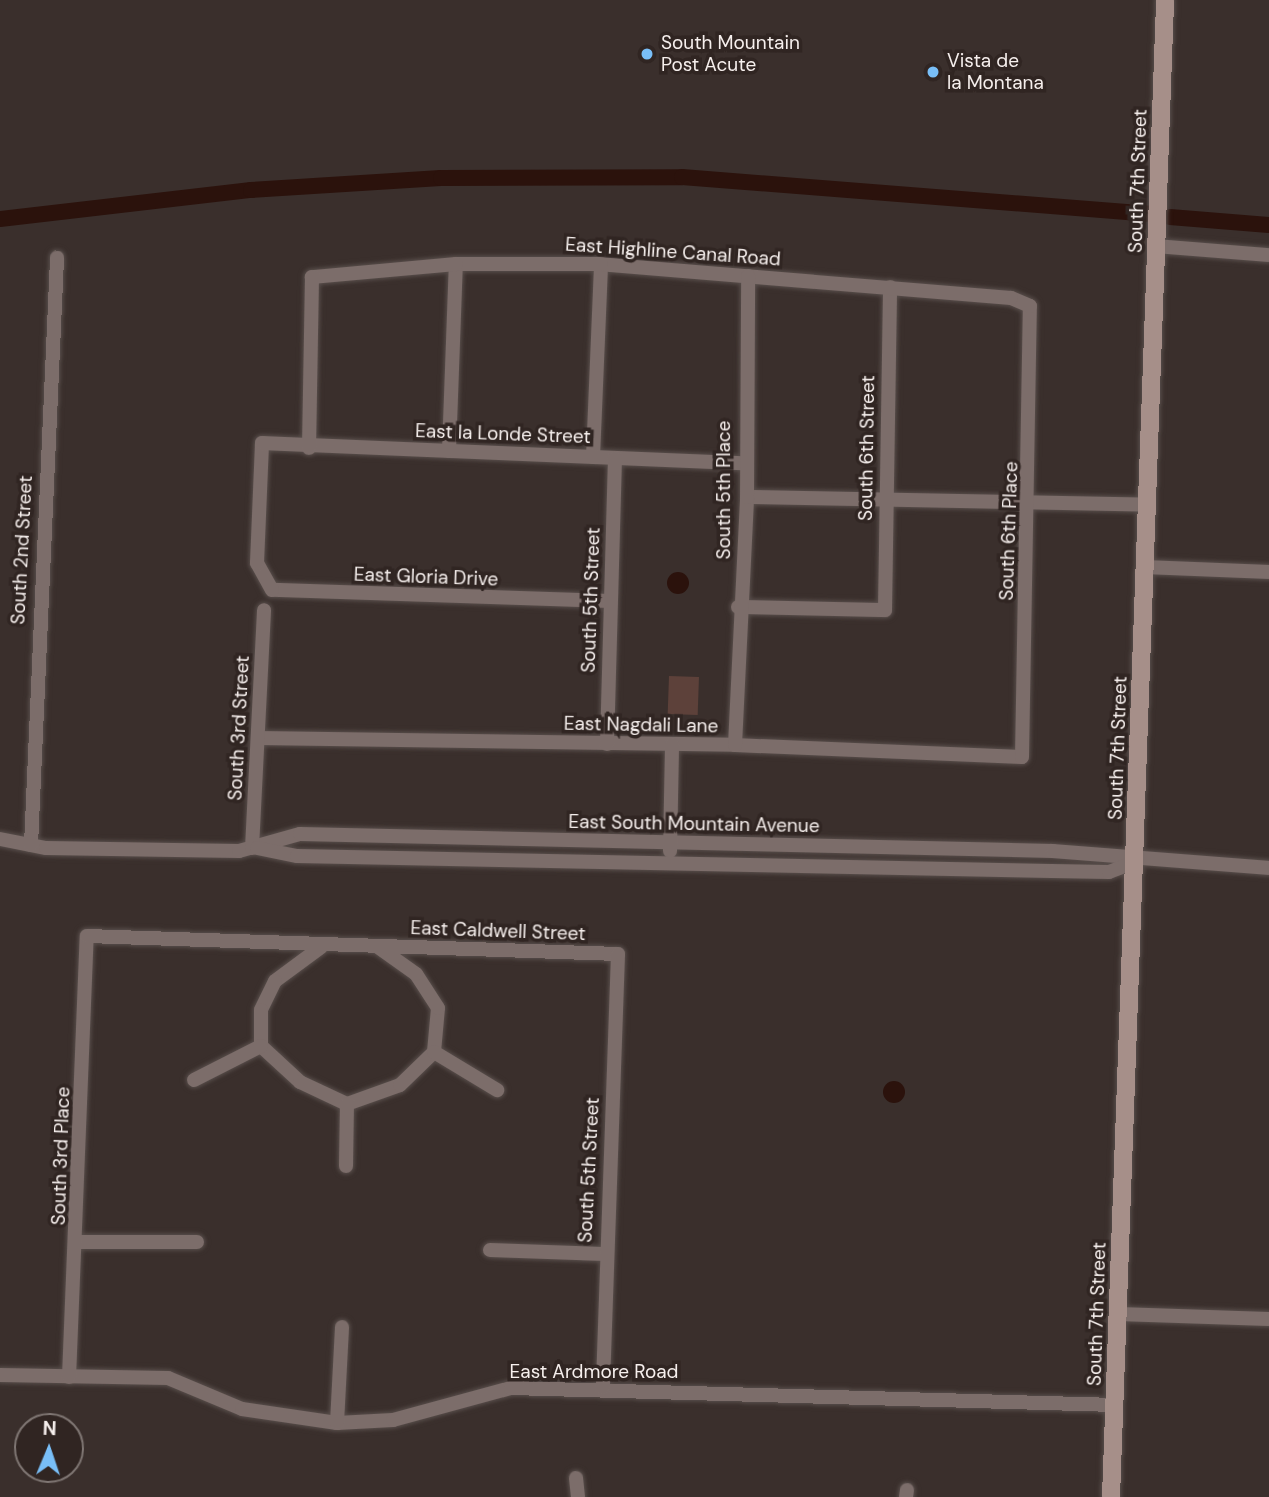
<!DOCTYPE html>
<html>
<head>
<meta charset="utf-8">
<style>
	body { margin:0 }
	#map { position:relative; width:1269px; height:1497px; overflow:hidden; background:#3a2f2c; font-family:"DM Sans",sans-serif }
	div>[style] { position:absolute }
	.green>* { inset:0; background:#5d413a; transform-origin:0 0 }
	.water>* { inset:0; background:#2b120c }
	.round { border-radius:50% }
	.canal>* { height:16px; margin:-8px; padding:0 8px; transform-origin:8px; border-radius:8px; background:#2b120c }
	.roads { filter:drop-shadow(0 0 2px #584e4b) drop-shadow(0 0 2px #584e4b) }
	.street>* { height:14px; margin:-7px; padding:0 7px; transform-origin:7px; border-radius:7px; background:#7c6d6a }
	.secondary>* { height:18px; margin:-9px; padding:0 9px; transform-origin:9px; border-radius:9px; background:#a68f89 }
	.dots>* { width:19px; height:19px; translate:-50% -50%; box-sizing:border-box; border:4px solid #302522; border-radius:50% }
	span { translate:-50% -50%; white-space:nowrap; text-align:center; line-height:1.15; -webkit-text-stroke:7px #302522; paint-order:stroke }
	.poi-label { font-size:19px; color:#f6efed }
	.left { translate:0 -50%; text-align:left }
	.street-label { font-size:19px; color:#f6efed }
	.north { position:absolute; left:14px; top:1413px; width:70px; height:70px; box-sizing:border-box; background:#302522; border:2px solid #7f7673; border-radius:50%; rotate:2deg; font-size:19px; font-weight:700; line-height:28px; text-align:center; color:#f6efed }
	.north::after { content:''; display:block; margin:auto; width:24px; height:32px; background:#79bff8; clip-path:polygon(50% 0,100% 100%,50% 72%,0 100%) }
</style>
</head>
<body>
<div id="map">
	<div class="green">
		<i style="left:669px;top:676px;width:30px;height:38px;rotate:2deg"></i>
	</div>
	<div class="water">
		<i class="round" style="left:667px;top:572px;width:22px;height:22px"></i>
		<i class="round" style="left:883px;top:1081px;width:22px;height:22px"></i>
	</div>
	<div class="canal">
		<i style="left:1170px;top:217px;width:99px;rotate:4.6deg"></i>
		<i style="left:0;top:219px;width:253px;rotate:-6.6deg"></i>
		<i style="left:251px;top:190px;width:190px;rotate:-3.6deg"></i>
		<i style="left:441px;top:178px;width:241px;rotate:-0.2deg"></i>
		<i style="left:682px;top:177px;width:468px;rotate:4.5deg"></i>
	</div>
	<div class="roads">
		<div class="street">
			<i style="left:1156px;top:246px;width:113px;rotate:4.6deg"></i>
			<i style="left:449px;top:451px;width:187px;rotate:-87.9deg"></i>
			<i style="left:593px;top:457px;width:193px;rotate:-87.6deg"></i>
			<i style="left:747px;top:497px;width:399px;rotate:1.1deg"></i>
			<i style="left:1145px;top:567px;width:124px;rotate:2.3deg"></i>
			<i style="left:610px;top:601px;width:338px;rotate:-178.1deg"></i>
			<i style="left:272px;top:590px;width:31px;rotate:-119deg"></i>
			<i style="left:257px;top:563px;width:120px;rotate:-87.6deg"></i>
			<i style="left:262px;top:443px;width:480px;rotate:2.4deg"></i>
			<i style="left:738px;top:607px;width:147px;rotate:1.2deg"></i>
			<i style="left:885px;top:610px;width:323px;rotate:-89.1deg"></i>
			<i style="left:258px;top:738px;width:477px;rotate:0.8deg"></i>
			<i style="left:735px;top:745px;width:287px;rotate:2.4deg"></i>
			<i style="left:1022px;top:757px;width:451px;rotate:-89deg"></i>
			<i style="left:1030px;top:306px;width:21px;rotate:-157deg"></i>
			<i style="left:1011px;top:298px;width:411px;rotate:-175.3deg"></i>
			<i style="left:601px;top:264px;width:145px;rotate:180deg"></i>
			<i style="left:456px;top:264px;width:145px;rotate:174.8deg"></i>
			<i style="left:312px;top:277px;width:171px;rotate:91deg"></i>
			<i style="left:607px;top:744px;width:286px;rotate:-88.4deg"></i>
			<i style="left:735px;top:745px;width:248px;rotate:-87.2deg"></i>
			<i style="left:747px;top:497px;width:221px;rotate:-89.7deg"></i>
			<i style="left:0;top:839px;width:47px;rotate:11.1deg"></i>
			<i style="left:46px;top:848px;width:193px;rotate:0.9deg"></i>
			<i style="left:239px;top:851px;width:63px;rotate:-15.6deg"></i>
			<i style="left:300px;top:834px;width:753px;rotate:1.29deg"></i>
			<i style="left:1053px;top:851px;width:217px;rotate:4.5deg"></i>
			<i style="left:31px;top:845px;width:588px;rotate:-87.46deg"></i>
			<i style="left:252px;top:848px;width:238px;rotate:-87.1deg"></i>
			<i style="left:257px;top:848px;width:41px;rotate:11.3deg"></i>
			<i style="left:297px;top:856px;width:754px;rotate:1.14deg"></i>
			<i style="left:1051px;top:871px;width:58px;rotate:1deg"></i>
			<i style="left:1109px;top:872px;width:28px;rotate:-21deg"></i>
			<i style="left:670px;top:851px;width:107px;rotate:-88.9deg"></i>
			<i style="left:321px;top:947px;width:57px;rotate:143.5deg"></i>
			<i style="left:275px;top:981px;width:32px;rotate:116deg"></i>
			<i style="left:261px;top:1010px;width:36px;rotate:90deg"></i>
			<i style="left:261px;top:1046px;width:53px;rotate:42.7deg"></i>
			<i style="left:300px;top:1082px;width:52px;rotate:25.1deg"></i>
			<i style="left:347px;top:1104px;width:56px;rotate:-19.7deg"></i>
			<i style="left:400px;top:1085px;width:47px;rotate:-44.1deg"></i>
			<i style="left:434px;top:1052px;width:44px;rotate:-84.8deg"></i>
			<i style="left:438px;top:1008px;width:40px;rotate:-122.9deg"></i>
			<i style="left:416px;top:974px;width:47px;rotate:-144.6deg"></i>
			<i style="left:434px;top:1052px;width:74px;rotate:31.1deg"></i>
			<i style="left:194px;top:1080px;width:75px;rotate:-26.9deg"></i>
			<i style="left:346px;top:1166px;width:62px;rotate:-89.1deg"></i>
			<i style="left:78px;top:1242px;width:119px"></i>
			<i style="left:490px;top:1250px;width:115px;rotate:2deg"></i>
			<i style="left:1118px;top:1314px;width:151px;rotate:1.9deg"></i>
			<i style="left:0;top:1375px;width:168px;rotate:1deg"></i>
			<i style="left:168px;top:1378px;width:80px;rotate:22.7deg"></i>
			<i style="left:242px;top:1409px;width:96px;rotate:8.4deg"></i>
			<i style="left:337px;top:1423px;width:56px;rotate:-3.1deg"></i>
			<i style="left:393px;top:1420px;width:122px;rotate:-15.2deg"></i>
			<i style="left:511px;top:1388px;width:604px;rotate:1.61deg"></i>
			<i style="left:69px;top:1377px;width:441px;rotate:-87.7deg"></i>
			<i style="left:87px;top:936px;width:531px;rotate:1.94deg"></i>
			<i style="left:618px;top:954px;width:434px;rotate:92deg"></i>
			<i style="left:337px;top:1423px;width:96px;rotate:-87deg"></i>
			<i style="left:576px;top:1478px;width:19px;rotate:84deg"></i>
			<i style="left:906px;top:1497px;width:7px;rotate:-82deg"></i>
		</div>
		<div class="secondary">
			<i style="left:1111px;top:1497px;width:1498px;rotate:-87.93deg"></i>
		</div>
	</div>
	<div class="dots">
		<i style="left:647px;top:54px;background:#79bff8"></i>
		<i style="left:933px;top:72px;background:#79bff8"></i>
	</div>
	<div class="poi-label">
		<span class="left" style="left:661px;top:54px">South Mountain<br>Post Acute</span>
		<span class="left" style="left:947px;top:72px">Vista de<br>la Montana</span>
	</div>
	<div class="street-label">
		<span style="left:1138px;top:181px;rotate:-88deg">South 7th Street</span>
		<span style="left:673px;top:252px;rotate:4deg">East Highline Canal Road</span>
		<span style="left:503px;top:434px;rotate:2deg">East la Londe Street</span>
		<span style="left:867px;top:448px;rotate:-89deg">South 6th Street</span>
		<span style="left:724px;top:490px;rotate:-90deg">South 5th Place</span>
		<span style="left:1009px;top:531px;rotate:-88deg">South 6th Place</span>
		<span style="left:22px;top:550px;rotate:-87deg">South 2nd Street</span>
		<span style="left:426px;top:577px;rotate:2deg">East Gloria Drive</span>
		<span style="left:591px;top:600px;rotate:-88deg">South 5th Street</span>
		<span style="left:641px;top:725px;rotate:1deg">East Nagdali Lane</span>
		<span style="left:239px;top:728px;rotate:-87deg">South 3rd Street</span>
		<span style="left:1118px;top:748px;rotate:-88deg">South 7th Street</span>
		<span style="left:694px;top:824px;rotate:1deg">East South Mountain Avenue</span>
		<span style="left:498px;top:931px;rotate:2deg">East Caldwell Street</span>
		<span style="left:61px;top:1156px;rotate:-88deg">South 3rd Place</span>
		<span style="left:589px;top:1170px;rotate:-87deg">South 5th Street</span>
		<span style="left:1097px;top:1314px;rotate:-88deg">South 7th Street</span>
		<span style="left:594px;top:1372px">East Ardmore Road</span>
	</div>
	<div class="north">N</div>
</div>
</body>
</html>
